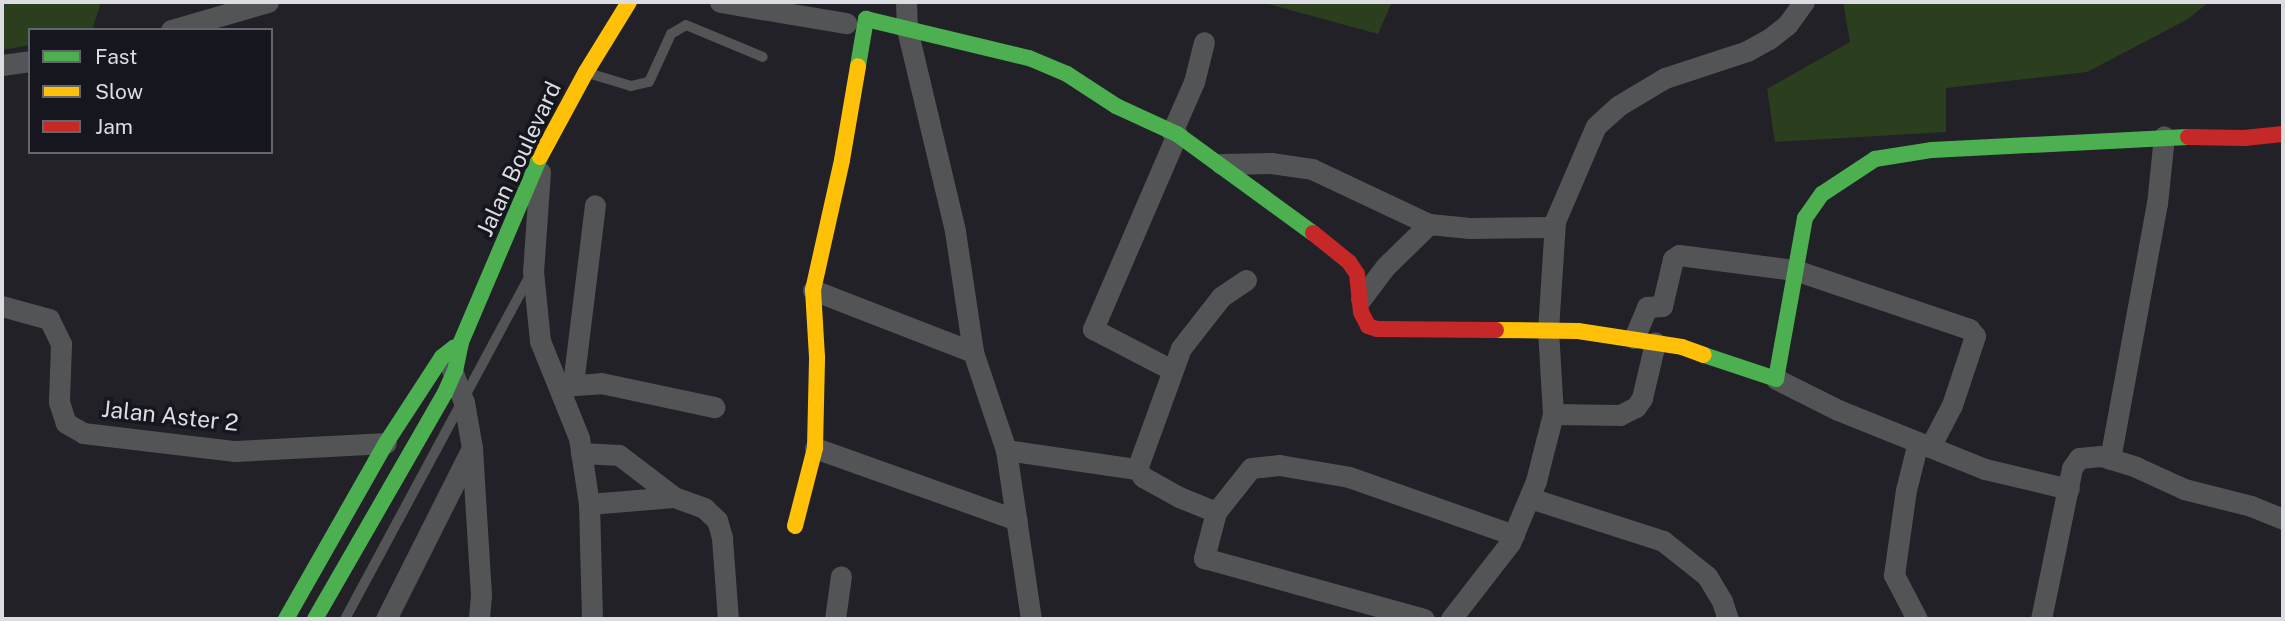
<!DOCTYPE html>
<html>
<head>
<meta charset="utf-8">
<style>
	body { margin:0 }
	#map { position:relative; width:2285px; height:621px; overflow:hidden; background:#212127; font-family:"Public Sans",sans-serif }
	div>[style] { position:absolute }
	.green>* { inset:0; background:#2b3f1e }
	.lane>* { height:10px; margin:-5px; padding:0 5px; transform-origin:5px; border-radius:5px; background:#525455 }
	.street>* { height:21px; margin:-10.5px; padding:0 10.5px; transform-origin:10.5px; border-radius:10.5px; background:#525455 }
	.fast>* { height:16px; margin:-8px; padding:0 8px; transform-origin:8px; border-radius:8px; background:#4caf50 }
	.slow>* { height:16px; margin:-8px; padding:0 8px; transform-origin:8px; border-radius:8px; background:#ffc107 }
	.jam>* { height:16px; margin:-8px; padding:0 8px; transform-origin:8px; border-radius:8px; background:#c62828 }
	span { translate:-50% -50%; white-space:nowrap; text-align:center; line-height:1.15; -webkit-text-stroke:7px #16161f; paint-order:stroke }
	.street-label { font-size:23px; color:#dcdce3 }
	.frame { position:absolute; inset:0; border:4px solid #dcdce3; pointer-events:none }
	.legend { position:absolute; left:28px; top:28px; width:245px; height:126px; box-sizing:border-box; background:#16161f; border:2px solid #65656d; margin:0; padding:9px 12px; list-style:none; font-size:21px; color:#dcdce3 }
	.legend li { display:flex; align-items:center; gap:14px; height:35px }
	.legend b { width:35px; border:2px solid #65656d }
</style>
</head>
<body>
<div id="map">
	<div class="green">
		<i style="clip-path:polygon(2px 2px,101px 2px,92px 30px,30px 30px,30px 45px,2px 50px)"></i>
		<i style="clip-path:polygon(1261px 2px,1392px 2px,1378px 34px)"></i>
		<i style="clip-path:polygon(1843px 2px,2209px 2px,2188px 19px,2087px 72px,1946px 88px,1946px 132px,1775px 142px,1767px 89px,1850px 42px)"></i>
	</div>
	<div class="lane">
		<i style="left:588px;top:73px;width:45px;rotate:16.8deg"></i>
		<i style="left:631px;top:86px;width:18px;rotate:-13deg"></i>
		<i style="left:649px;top:82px;width:53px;rotate:-65.4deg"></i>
		<i style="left:671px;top:34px;width:17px;rotate:-31deg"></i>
		<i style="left:686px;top:25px;width:83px;rotate:22.6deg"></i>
		<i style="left:345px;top:619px;width:390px;rotate:-61.7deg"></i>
	</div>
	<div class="street">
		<i style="left:720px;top:2px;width:128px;rotate:9.5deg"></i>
		<i style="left:906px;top:2px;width:27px;rotate:88deg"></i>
		<i style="left:907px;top:29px;width:208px;rotate:76.6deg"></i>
		<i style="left:955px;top:231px;width:122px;rotate:81.5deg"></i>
		<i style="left:973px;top:352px;width:103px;rotate:71.4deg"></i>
		<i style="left:1006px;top:450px;width:171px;rotate:81.6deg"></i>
		<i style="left:171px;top:30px;width:101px;rotate:-16.1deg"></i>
		<i style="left:2px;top:65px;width:28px;rotate:-8deg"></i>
		<i style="left:1172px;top:132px;width:55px;rotate:-66.3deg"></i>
		<i style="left:1194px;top:82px;width:41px;rotate:-76deg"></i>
		<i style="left:1221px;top:164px;width:50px;rotate:-1.1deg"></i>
		<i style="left:1271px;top:163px;width:41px;rotate:8.3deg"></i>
		<i style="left:1312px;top:169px;width:129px;rotate:25.2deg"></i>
		<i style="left:1429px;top:224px;width:41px;rotate:5.6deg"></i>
		<i style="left:1470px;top:228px;width:84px;rotate:-0.7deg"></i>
		<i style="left:540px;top:172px;width:99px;rotate:94deg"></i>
		<i style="left:533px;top:271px;width:70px;rotate:84.3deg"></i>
		<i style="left:540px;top:341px;width:105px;rotate:68.1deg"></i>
		<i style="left:579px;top:438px;width:67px;rotate:81.4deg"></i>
		<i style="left:589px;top:504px;width:115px;rotate:88.5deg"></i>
		<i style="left:1246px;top:280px;width:30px;rotate:146deg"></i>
		<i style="left:1221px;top:297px;width:65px;rotate:128.1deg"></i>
		<i style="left:1181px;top:348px;width:129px;rotate:110deg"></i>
		<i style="left:1137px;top:469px;width:10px;rotate:53deg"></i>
		<i style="left:1143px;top:477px;width:41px;rotate:29.1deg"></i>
		<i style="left:1179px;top:497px;width:40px;rotate:22deg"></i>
		<i style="left:1216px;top:512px;width:56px;rotate:-51.5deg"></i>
		<i style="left:1251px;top:468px;width:28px;rotate:-6deg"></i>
		<i style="left:1279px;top:465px;width:71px;rotate:9.7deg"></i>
		<i style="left:1349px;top:477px;width:175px;rotate:19.4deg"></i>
		<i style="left:813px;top:290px;width:172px;rotate:21.2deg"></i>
		<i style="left:1361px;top:299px;width:40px;rotate:-53deg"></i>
		<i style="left:1385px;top:267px;width:62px;rotate:-44.3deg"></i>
		<i style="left:2px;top:306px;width:49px;rotate:15.5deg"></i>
		<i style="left:49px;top:319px;width:28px;rotate:64deg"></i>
		<i style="left:61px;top:344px;width:58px;rotate:92deg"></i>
		<i style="left:59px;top:402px;width:22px;rotate:72deg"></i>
		<i style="left:66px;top:423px;width:20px;rotate:30deg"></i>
		<i style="left:83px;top:433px;width:153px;rotate:6.8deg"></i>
		<i style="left:235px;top:451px;width:151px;rotate:-3deg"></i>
		<i style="left:1634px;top:338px;width:34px;rotate:-67deg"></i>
		<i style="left:1647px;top:307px;width:15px;rotate:-4deg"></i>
		<i style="left:1662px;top:306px;width:48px;rotate:-76.8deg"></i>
		<i style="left:1673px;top:259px;width:7px;rotate:-34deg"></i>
		<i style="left:1679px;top:255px;width:117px;rotate:7.4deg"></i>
		<i style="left:1795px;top:270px;width:184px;rotate:18.7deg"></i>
		<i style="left:1969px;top:329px;width:9px;rotate:49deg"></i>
		<i style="left:1975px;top:336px;width:73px;rotate:108.4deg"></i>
		<i style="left:1952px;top:405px;width:47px;rotate:117.6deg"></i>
		<i style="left:1930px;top:447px;width:99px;rotate:-158.1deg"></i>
		<i style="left:1838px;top:410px;width:69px;rotate:-153.4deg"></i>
		<i style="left:451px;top:367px;width:37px;rotate:70deg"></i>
		<i style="left:464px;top:402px;width:47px;rotate:80.1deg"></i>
		<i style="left:472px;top:448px;width:147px;rotate:86.5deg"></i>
		<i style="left:481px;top:595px;width:24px;rotate:95deg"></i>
		<i style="left:1172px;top:370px;width:89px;rotate:-152.6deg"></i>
		<i style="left:1093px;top:329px;width:212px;rotate:-66.7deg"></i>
		<i style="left:573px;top:384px;width:180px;rotate:-83deg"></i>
		<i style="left:562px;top:386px;width:39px;rotate:-4deg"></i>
		<i style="left:601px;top:383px;width:116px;rotate:12deg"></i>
		<i style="left:1553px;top:414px;width:67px;rotate:0.9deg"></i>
		<i style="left:1620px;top:415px;width:18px;rotate:-27deg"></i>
		<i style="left:1636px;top:407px;width:11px;rotate:-56deg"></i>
		<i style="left:1642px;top:398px;width:57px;rotate:-76.7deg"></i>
		<i style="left:1930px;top:447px;width:59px;rotate:21.8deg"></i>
		<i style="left:1985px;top:469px;width:86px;rotate:13.4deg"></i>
		<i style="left:815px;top:448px;width:214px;rotate:19.6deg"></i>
		<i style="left:1006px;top:450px;width:132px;rotate:8.3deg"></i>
		<i style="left:581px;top:453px;width:38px;rotate:3deg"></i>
		<i style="left:619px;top:455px;width:69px;rotate:37.4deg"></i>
		<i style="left:2110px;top:459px;width:259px;rotate:-79.6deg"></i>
		<i style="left:2157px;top:204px;width:68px;rotate:-84.1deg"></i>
		<i style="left:1530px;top:498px;width:140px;rotate:17.9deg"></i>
		<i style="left:1663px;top:541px;width:56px;rotate:38.5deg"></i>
		<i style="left:1707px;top:576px;width:29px;rotate:59deg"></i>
		<i style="left:1722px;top:601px;width:19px;rotate:72deg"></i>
		<i style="left:589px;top:504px;width:85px;rotate:-4.7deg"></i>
		<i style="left:674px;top:497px;width:32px;rotate:20deg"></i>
		<i style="left:704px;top:508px;width:18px;rotate:43deg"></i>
		<i style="left:717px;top:520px;width:19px;rotate:74deg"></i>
		<i style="left:722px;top:538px;width:81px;rotate:85.8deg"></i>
		<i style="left:1216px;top:512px;width:48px;rotate:104.6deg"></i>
		<i style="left:1204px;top:558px;width:228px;rotate:15.5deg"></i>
		<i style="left:386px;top:619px;width:189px;rotate:-63.3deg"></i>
		<i style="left:835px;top:619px;width:43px;rotate:-82.1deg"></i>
		<i style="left:1451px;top:619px;width:96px;rotate:-52.2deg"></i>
		<i style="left:1510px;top:543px;width:67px;rotate:-67.2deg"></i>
		<i style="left:1536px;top:481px;width:69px;rotate:-75.8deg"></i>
		<i style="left:1553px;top:414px;width:84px;rotate:-93.4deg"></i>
		<i style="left:1548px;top:330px;width:109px;rotate:-86.3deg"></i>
		<i style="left:1555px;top:221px;width:103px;rotate:-66.7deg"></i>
		<i style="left:1596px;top:126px;width:30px;rotate:-42deg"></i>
		<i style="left:1618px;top:106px;width:55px;rotate:-30.8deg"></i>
		<i style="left:1665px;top:78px;width:86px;rotate:-18.2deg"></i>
		<i style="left:1747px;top:51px;width:25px;rotate:-29deg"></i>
		<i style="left:1769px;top:39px;width:23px;rotate:-38deg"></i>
		<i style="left:1787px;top:25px;width:29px;rotate:-54deg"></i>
		<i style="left:1917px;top:619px;width:50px;rotate:-117.6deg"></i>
		<i style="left:1894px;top:575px;width:86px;rotate:-82deg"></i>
		<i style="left:1906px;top:490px;width:49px;rotate:-76deg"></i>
		<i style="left:2041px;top:619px;width:154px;rotate:-78.4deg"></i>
		<i style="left:2072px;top:468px;width:12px;rotate:-55deg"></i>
		<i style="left:2079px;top:458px;width:22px;rotate:-5deg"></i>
		<i style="left:2101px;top:456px;width:37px;rotate:17deg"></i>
		<i style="left:2136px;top:467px;width:53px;rotate:24.6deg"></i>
		<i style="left:2184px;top:489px;width:69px;rotate:14.2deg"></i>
		<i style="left:2251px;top:506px;width:35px;rotate:22deg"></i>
	</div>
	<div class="fast">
		<i style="left:858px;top:66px;width:48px;rotate:-80.3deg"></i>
		<i style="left:866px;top:19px;width:168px;rotate:13.5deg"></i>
		<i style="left:1029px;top:58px;width:41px;rotate:22.8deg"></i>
		<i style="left:1067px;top:74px;width:59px;rotate:33.1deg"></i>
		<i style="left:1116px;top:106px;width:67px;rotate:24.7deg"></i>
		<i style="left:1177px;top:134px;width:168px;rotate:36.1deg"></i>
		<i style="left:1704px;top:355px;width:76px;rotate:18.4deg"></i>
		<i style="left:1776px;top:379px;width:164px;rotate:-79.8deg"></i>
		<i style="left:1805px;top:218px;width:29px;rotate:-55deg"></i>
		<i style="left:1822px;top:194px;width:64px;rotate:-33.4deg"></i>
		<i style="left:1875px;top:159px;width:58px;rotate:-9deg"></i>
		<i style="left:1932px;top:150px;width:256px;rotate:-2.9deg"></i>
		<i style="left:286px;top:619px;width:202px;rotate:-60.4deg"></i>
		<i style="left:386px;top:443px;width:103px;rotate:-56.9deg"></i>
		<i style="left:442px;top:357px;width:16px;rotate:-38deg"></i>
		<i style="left:315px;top:619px;width:261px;rotate:-60.1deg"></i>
		<i style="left:445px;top:393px;width:24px;rotate:-66deg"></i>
		<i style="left:455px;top:371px;width:30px;rotate:-78deg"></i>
		<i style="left:461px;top:342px;width:201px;rotate:-66.9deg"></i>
	</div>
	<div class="slow">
		<i style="left:540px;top:157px;width:97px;rotate:-61.6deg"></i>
		<i style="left:586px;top:72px;width:82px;rotate:-58.4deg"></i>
		<i style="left:1496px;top:330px;width:82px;rotate:0.7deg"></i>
		<i style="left:1578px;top:331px;width:105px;rotate:8.7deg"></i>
		<i style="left:1682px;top:347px;width:23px;rotate:20deg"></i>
		<i style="left:795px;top:526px;width:81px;rotate:-75.6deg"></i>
		<i style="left:815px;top:448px;width:91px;rotate:-88.7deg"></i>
		<i style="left:817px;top:357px;width:67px;rotate:-93.4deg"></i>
		<i style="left:813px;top:290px;width:133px;rotate:-77.4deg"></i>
		<i style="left:842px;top:160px;width:95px;rotate:-80.3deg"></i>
	</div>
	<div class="jam">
		<i style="left:2188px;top:137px;width:56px;rotate:1deg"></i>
		<i style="left:2244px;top:138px;width:39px;rotate:-6deg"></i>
		<i style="left:1313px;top:233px;width:46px;rotate:38.9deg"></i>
		<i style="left:1349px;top:262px;width:14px;rotate:56deg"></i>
		<i style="left:1357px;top:274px;width:38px;rotate:84deg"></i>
		<i style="left:1361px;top:312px;width:16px;rotate:63deg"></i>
		<i style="left:1368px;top:326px;width:9px;rotate:18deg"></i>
		<i style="left:1377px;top:329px;width:119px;rotate:0.5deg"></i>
	</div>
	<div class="street-label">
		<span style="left:519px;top:159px;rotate:-65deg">Jalan Boulevard</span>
		<span style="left:170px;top:416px;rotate:6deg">Jalan Aster 2</span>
	</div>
	<div class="frame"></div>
	<ul class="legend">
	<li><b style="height:9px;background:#4caf50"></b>Fast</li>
	<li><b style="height:9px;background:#ffc107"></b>Slow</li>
	<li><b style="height:9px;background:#c62828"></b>Jam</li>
	</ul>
</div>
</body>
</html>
